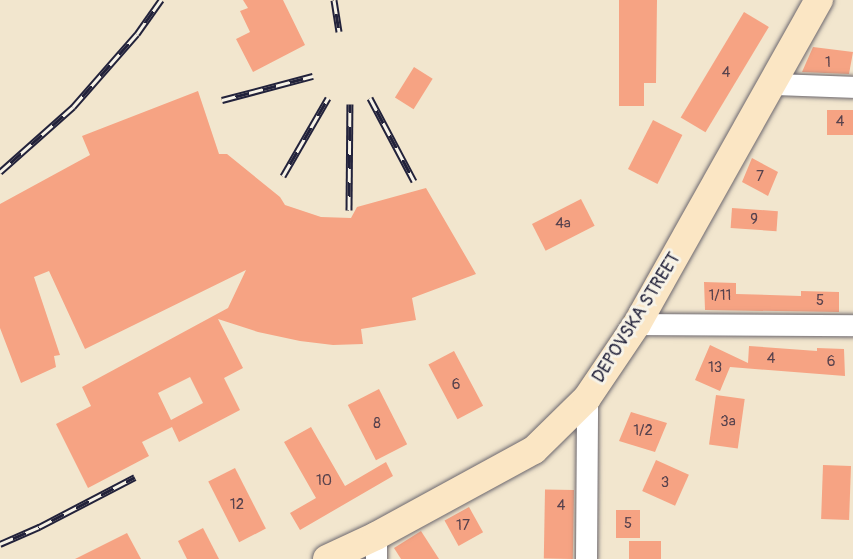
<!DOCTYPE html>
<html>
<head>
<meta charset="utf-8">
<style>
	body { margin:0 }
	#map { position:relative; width:853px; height:559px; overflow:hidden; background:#f2e6ce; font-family:Pangolin,sans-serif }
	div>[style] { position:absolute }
	.building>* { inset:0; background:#f6a383; transform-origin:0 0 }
	.roads { filter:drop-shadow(0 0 2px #6b676e) drop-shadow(0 0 2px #6b676e) }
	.street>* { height:21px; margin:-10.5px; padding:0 10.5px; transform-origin:10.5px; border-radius:10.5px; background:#fff }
	.secondary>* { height:28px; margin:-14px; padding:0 14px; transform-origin:14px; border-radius:14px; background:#fbe6c4 }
	.rail>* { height:7px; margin-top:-3.5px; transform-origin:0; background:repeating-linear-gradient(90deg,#f7f3e8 0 14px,#22223b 0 28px); box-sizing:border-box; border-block:2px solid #22223b }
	span { translate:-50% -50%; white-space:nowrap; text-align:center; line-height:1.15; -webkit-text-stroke:6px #f7f3e8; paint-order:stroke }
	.number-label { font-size:15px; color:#57424d }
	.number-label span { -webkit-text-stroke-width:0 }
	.street-label { font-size:18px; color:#22223b }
</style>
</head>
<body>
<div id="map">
	<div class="building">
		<i style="clip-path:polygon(243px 0,283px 0,305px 45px,253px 72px,236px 39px,250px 32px,240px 11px,248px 8px)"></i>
		<i style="clip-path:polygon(619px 0,657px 0,656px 83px,644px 83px,644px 106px,619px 106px)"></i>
		<i style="left:744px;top:12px;width:29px;height:123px;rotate:31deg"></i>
		<i style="clip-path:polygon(813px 47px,853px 52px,849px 74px,802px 72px)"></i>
		<i style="left:414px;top:67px;width:22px;height:36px;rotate:32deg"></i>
		<i style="clip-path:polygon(evenodd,198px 91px,219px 154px,227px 154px,280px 197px,285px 205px,321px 217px,351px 218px,357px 207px,426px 188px,476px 274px,412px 298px,416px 320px,361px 329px,363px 344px,333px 345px,300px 341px,258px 332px,218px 319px,243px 368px,224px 378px,240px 410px,179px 442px,172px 427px,142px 442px,149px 456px,88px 488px,56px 424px,91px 406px,82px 387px,228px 308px,246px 270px,85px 349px,49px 271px,34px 277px,60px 355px,54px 356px,56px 367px,21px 383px,0 328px,0 204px,90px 155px,82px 136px,198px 91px,190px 377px,203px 403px,171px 420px,158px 393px,190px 377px)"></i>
		<i style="left:827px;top:110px;width:26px;height:25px"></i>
		<i style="left:653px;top:120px;width:33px;height:55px;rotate:27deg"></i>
		<i style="clip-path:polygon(752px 158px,778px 172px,768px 196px,742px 182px)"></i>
		<i style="left:581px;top:199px;width:30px;height:55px;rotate:63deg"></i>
		<i style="left:732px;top:208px;width:46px;height:20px;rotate:4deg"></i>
		<i style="clip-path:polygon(704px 282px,736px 283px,736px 294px,801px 296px,801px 291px,839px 292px,839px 312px,705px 310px)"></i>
		<i style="clip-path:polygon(710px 345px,748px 363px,749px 346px,817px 351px,817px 348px,844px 349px,845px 376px,730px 367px,720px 391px,695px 380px)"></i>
		<i style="left:454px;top:351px;width:62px;height:29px;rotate:62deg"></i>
		<i style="left:379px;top:389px;width:62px;height:35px;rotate:63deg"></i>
		<i style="left:716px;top:395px;width:29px;height:50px;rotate:8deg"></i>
		<i style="clip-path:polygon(631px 412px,667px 423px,655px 452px,619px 441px)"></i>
		<i style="clip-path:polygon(311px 427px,345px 486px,386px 462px,393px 476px,300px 530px,290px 513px,316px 498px,284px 442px)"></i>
		<i style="left:656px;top:460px;width:36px;height:34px;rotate:24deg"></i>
		<i style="left:823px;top:465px;width:28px;height:54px;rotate:2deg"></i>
		<i style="left:235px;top:468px;width:68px;height:30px;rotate:63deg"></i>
		<i style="left:574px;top:490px;width:69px;height:29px;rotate:91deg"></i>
		<i style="left:469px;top:507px;width:29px;height:28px;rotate:61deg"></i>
		<i style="left:616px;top:510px;width:24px;height:28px"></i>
		<i style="clip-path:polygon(203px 528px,219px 559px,187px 559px,178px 541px)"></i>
		<i style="clip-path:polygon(421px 531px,439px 559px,401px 559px,394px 548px)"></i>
		<i style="clip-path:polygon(127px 533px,141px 559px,75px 559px)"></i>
		<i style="left:629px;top:541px;width:32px;height:18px"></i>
	</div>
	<div class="roads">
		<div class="street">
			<i style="left:772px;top:84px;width:81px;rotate:2.1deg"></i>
			<i style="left:637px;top:324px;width:216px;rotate:0.3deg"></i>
			<i style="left:376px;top:559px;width:23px;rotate:-90deg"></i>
			<i style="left:586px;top:559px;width:161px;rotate:-89.6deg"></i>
		</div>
		<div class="secondary">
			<i style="left:327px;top:559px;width:54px;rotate:-25.1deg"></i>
			<i style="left:376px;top:536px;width:180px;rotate:-28.6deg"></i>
			<i style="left:534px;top:450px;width:74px;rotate:-44.5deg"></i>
			<i style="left:587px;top:398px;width:89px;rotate:-56deg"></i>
			<i style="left:637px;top:324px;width:372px;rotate:-60.7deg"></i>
		</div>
	</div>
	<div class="rail">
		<i style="left:334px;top:0;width:32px;rotate:81deg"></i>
		<i style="left:370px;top:98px;width:94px;rotate:62.1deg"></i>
		<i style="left:222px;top:100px;width:94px;rotate:-14.8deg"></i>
		<i style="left:0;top:172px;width:98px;rotate:-41.7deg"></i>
		<i style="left:73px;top:107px;width:97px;rotate:-48.8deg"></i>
		<i style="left:137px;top:34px;width:42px;rotate:-54.8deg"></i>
		<i style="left:283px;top:176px;width:90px;rotate:-60deg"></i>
		<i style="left:349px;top:210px;width:106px;rotate:-89.5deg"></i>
		<i style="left:0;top:544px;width:43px;rotate:-23.6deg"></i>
		<i style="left:39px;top:527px;width:108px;rotate:-27.5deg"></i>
	</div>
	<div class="number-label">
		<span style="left:828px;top:63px">1</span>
		<span style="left:726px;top:73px">4</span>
		<span style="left:840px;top:122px">4</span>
		<span style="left:760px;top:177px">7</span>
		<span style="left:754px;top:220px">9</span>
		<span style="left:563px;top:224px">4а</span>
		<span style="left:720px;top:296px">1/11</span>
		<span style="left:820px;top:301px">5</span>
		<span style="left:771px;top:359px">4</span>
		<span style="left:831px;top:362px">6</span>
		<span style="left:715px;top:368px">13</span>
		<span style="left:456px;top:385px">6</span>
		<span style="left:728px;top:422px">3а</span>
		<span style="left:377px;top:424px">8</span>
		<span style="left:643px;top:431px">1/2</span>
		<span style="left:324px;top:481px">10</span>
		<span style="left:665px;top:483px">3</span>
		<span style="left:237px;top:505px">12</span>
		<span style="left:561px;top:506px">4</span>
		<span style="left:628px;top:524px">5</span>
		<span style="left:463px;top:526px">17</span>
	</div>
	<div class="street-label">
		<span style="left:637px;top:318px;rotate:-58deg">DEPOVSKA STREET</span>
	</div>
</div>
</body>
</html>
